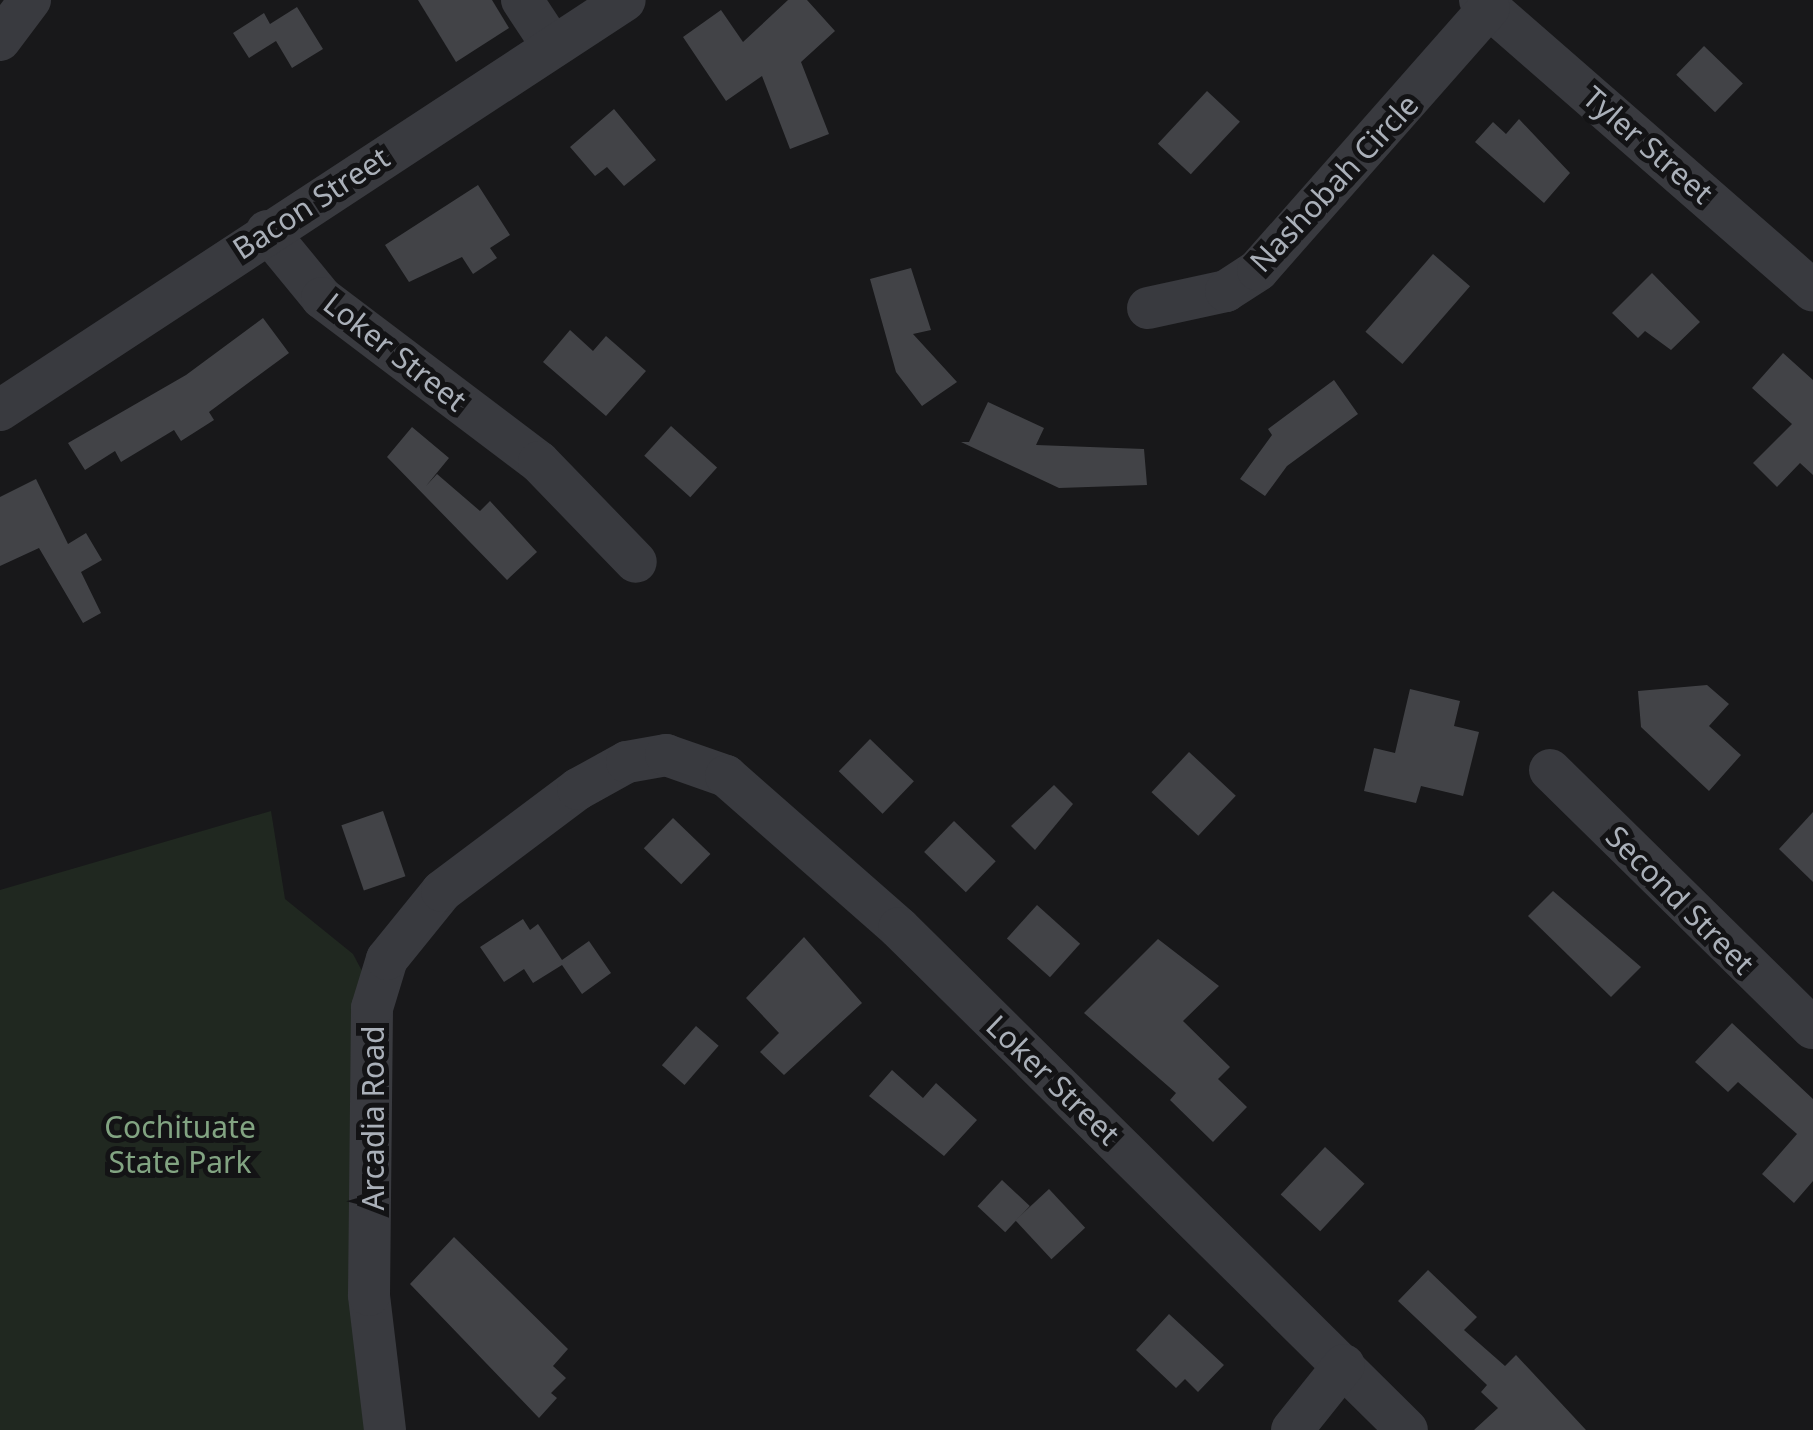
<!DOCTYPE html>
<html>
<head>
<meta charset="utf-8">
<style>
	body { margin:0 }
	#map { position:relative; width:1813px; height:1430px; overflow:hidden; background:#18181a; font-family:"Noto Sans",sans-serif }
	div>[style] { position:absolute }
	.green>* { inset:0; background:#202820 }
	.building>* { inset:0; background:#424347; transform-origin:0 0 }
	.minor>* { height:42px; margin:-21px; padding:0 21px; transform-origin:21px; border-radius:21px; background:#393a3f }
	span { translate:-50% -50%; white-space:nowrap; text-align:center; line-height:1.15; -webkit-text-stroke:10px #131315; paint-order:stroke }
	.street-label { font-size:30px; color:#aab0b9 }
	.park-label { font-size:30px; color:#82a482 }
</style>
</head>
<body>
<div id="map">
	<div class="green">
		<i style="clip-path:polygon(271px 811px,285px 899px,353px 954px,362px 971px,367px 1430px,0 1430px,0 890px)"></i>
	</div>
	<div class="building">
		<i style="clip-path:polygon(418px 0,492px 0,509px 28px,456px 62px)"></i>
		<i style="clip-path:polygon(788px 0,807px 0,835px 31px,801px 62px,829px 134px,790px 149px,762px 76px,726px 101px,683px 37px,721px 10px,743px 42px)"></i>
		<i style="clip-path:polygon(297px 7px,323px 49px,292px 68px,276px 41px,249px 58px,233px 33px,264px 13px,270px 24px)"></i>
		<i style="left:1704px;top:46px;width:54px;height:40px;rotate:44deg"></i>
		<i style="left:1207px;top:91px;width:45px;height:72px;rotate:43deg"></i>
		<i style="clip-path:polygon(614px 109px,656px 160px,624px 186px,607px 167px,595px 176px,570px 147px)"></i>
		<i style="clip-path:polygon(1519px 119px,1570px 173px,1544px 203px,1475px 142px,1493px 122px,1506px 134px)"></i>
		<i style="clip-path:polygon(478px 185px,510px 235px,490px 248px,497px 258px,473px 274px,462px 257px,409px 282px,385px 245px)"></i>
		<i style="left:1433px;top:254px;width:49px;height:103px;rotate:41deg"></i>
		<i style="clip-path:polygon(911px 268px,931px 330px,913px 334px,957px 382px,922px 406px,896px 372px,870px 279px)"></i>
		<i style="clip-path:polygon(1652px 273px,1700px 322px,1671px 350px,1645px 331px,1638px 338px,1612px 313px)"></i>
		<i style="clip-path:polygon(263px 318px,289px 353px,209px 412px,214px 420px,181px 441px,174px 430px,121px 462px,115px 451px,85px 470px,68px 443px,186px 375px)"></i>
		<i style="clip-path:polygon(570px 330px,593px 351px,606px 336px,646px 371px,606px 416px,543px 362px)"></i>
		<i style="clip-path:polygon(1783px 353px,1813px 380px,1813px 475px,1800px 463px,1777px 487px,1753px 463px,1792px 424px,1752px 388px)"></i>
		<i style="clip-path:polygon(1334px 380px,1358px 414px,1287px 466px,1265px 496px,1240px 479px,1272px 435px,1268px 429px)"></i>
		<i style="clip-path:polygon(988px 402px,1044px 428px,1036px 445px,1144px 449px,1147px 485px,1059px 488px,961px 442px,969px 442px)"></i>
		<i style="left:671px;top:426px;width:62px;height:40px;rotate:42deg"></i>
		<i style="clip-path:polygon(412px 427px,449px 458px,426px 486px,437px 474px,480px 511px,490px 501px,537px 552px,507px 580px,387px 457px)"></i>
		<i style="clip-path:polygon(36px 479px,68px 544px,86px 533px,102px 560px,81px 572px,101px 613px,83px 623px,39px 548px,0 566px,0 497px)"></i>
		<i style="clip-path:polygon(1707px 685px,1729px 704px,1709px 726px,1741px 755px,1709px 791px,1641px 727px,1638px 691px)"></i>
		<i style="clip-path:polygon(1410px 689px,1460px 701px,1454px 726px,1479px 732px,1463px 796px,1421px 786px,1416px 803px,1364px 791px,1374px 748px,1395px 753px)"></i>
		<i style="left:870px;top:739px;width:61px;height:45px;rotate:44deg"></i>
		<i style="left:1189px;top:752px;width:64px;height:55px;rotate:43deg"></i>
		<i style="clip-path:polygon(1054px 785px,1073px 804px,1035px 850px,1011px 826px)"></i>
		<i style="left:383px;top:811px;width:69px;height:44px;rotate:71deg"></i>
		<i style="clip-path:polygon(1813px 812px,1813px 882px,1779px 849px)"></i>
		<i style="left:673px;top:818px;width:52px;height:42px;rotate:44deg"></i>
		<i style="left:954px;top:821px;width:58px;height:43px;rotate:44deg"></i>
		<i style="clip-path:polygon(1553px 891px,1641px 967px,1611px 997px,1528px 916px)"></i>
		<i style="left:1037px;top:905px;width:58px;height:45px;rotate:42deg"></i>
		<i style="clip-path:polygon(523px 919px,530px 930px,538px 924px,562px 960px,589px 941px,611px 973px,582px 994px,562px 965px,533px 983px,524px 969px,504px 982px,480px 947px)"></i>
		<i style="clip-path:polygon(804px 937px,862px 1003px,784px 1075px,760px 1052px,779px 1033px,746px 998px)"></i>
		<i style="clip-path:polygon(1158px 939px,1219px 986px,1183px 1021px,1230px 1067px,1218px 1079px,1247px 1107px,1213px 1142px,1170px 1100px,1176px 1093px,1084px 1013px)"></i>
		<i style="clip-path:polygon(1732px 1023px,1813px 1099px,1813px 1181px,1794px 1203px,1762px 1174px,1797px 1134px,1738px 1082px,1728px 1092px,1695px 1062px)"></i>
		<i style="left:696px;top:1026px;width:30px;height:52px;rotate:41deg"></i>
		<i style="clip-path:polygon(892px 1070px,923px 1098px,936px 1083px,977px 1120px,944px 1156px,869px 1096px)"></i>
		<i style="left:1325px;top:1147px;width:54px;height:65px;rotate:43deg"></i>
		<i style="left:1002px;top:1180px;width:38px;height:36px;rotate:43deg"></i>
		<i style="left:1049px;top:1189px;width:53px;height:46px;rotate:47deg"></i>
		<i style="clip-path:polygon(454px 1237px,568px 1349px,553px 1366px,566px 1378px,551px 1393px,557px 1398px,539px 1418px,410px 1284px)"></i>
		<i style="clip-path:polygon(1428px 1270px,1477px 1317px,1464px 1330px,1505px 1366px,1516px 1355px,1586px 1430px,1474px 1430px,1498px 1408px,1481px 1392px,1487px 1385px,1398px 1301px)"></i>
		<i style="clip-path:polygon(1169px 1314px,1224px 1365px,1198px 1392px,1185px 1379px,1176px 1388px,1136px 1350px)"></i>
	</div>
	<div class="minor">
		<i style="left:522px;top:0;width:56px;rotate:56.6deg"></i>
		<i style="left:1480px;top:0;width:442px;rotate:41.1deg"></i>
		<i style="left:0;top:40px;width:50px;rotate:-53.1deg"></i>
		<i style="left:267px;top:231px;width:87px;rotate:50.6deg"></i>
		<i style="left:322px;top:298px;width:272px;rotate:37.1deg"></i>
		<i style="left:539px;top:462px;width:139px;rotate:45.9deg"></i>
		<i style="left:1148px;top:308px;width:80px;rotate:-12.3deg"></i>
		<i style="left:1226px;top:291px;width:38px;rotate:-33deg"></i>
		<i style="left:1258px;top:270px;width:349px;rotate:-48.6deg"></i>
		<i style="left:0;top:410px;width:747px;rotate:-33.26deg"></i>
		<i style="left:1550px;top:770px;width:368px;rotate:44.5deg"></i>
		<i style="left:385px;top:1430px;width:136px;rotate:-96.8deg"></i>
		<i style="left:369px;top:1295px;width:287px;rotate:-89.4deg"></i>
		<i style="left:372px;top:1008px;width:51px;rotate:-73deg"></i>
		<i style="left:387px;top:959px;width:87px;rotate:-51deg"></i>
		<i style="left:442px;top:891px;width:170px;rotate:-36.9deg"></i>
		<i style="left:578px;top:789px;width:56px;rotate:-28.9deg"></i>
		<i style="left:627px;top:762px;width:40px;rotate:-10deg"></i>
		<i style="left:666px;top:755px;width:64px;rotate:19.3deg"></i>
		<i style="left:726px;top:776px;width:230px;rotate:41.3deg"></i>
		<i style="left:899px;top:928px;width:714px;rotate:44.66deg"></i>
		<i style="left:1292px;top:1430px;width:83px;rotate:-51.3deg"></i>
	</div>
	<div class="street-label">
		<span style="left:1648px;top:145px;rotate:41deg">Tyler Street</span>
		<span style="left:1334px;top:183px;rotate:-47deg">Nashobah Circle</span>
		<span style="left:311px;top:203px;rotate:-33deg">Bacon Street</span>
		<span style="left:395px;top:352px;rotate:38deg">Loker Street</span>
		<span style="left:1680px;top:900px;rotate:45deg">Second Street</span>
		<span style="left:1053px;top:1080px;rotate:44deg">Loker Street</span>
		<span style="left:373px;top:1118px;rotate:-90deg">Arcadia Road</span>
	</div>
	<div class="park-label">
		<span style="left:180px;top:1144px">Cochituate<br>State Park</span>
	</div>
</div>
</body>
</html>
